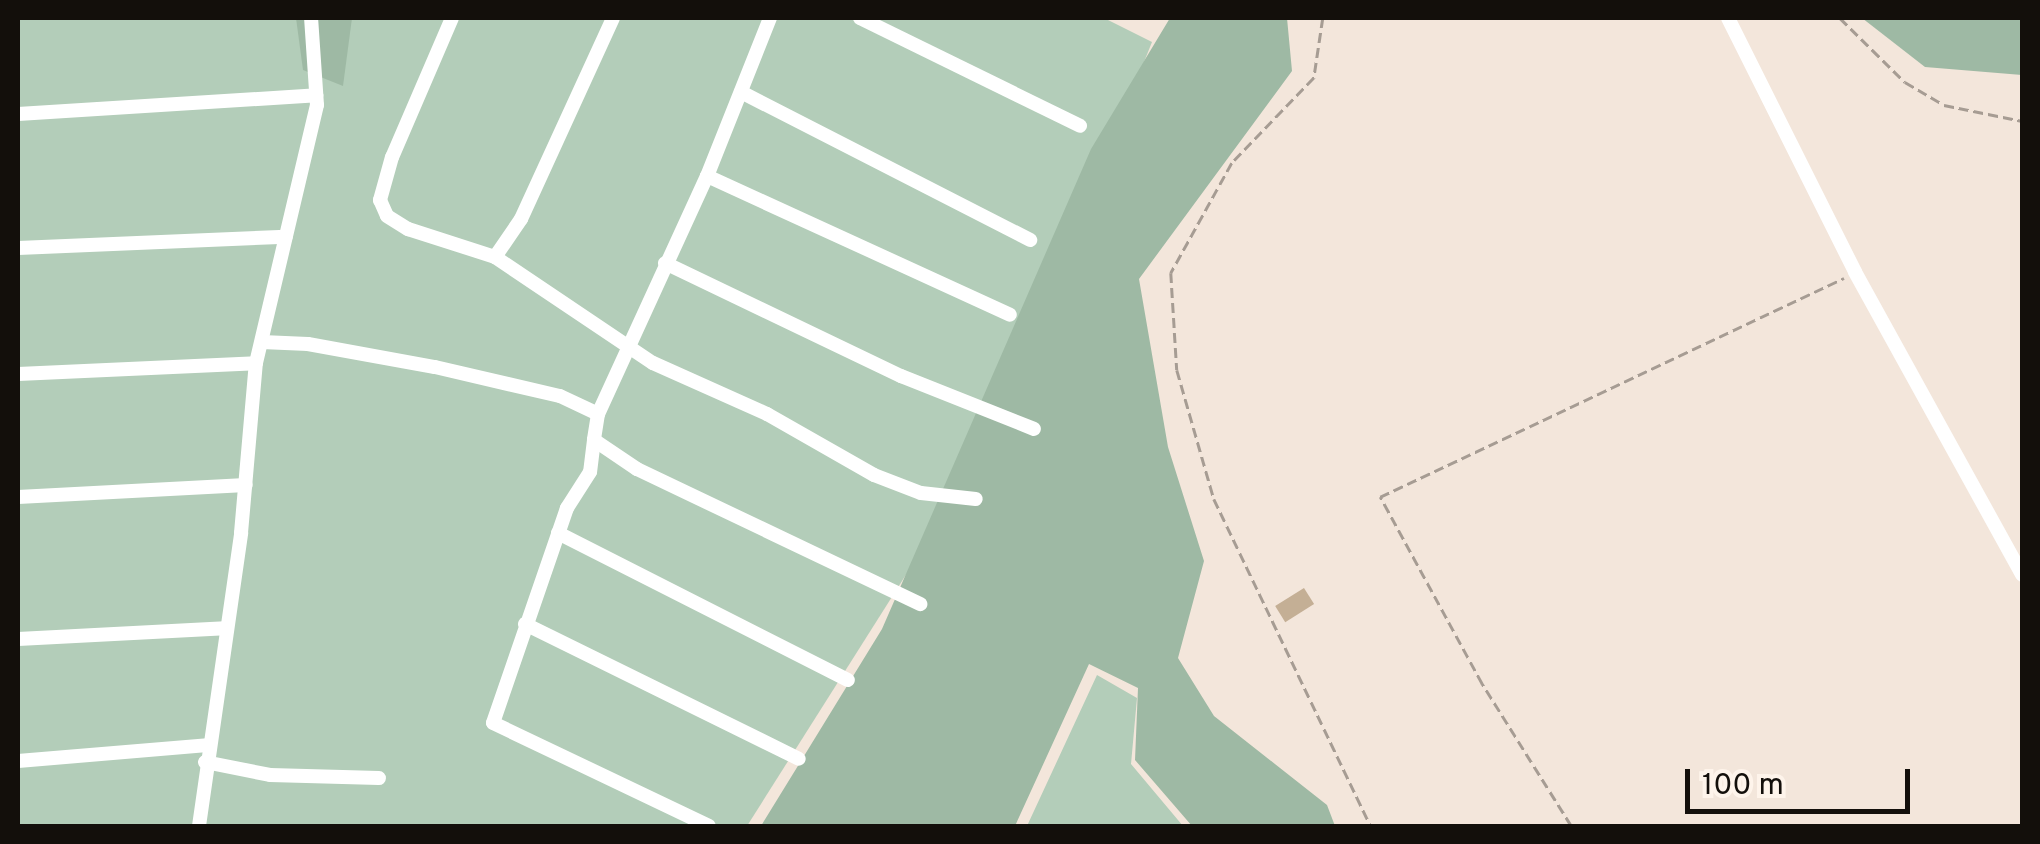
<!DOCTYPE html>
<html>
<head>
<meta charset="utf-8">
<style>
	body { margin:0 }
	#map { position:relative; width:2040px; height:844px; overflow:hidden; background:#f3e6db; font-family:Overpass,sans-serif }
	div>[style] { position:absolute }
	.green>* { inset:0; background:#b3cdb9 }
	.forest>* { inset:0; background:#9eb9a4 }
	.building>* { inset:0; background:#c4af95; transform-origin:0 0 }
	.path>* { height:2.5px; margin-top:-1.25px; transform-origin:0; background:repeating-linear-gradient(90deg,#a69c93 0 10px,transparent 0 15px) }
	.minor>* { height:14px; margin:-7px; padding:0 7px; transform-origin:7px; border-radius:7px; background:#fff }
	span { translate:-50% -50%; white-space:nowrap; text-align:center; line-height:1.15; -webkit-text-stroke:8px #fef4eb; paint-order:stroke }
	.frame { position:absolute; inset:0; border:20px solid #130f0b; pointer-events:none }
	.scale { position:absolute; left:1685px; top:769px; width:225px; height:45px; box-sizing:border-box; border:5px solid #130f0b; border-top:0; padding-left:12px; font-size:30px; line-height:35px; white-space:nowrap; color:#130f0b; -webkit-text-stroke:8px #fef4eb; paint-order:stroke }
</style>
</head>
<body>
<div id="map">
	<div class="green">
		<i style="clip-path:polygon(18px 18px,1104px 18px,1152px 42px,995px 434px,747px 826px,18px 826px)"></i>
		<i style="clip-path:polygon(1097px 675px,1137px 698px,1131px 764px,1183px 826px,1027px 826px)"></i>
	</div>
	<div class="forest">
		<i style="clip-path:polygon(296px 18px,352px 18px,343px 86px,303px 70px)"></i>
		<i style="clip-path:polygon(1170px 18px,1287px 18px,1292px 71px,1139px 279px,1168px 447px,1204px 561px,1178px 658px,1214px 716px,1327px 805px,1335px 826px,1192px 826px,1135px 760px,1138px 688px,1089px 664px,1015px 826px,761px 826px,882px 629px,1091px 149px)"></i>
		<i style="clip-path:polygon(1862px 18px,2022px 18px,2022px 75px,1925px 67px)"></i>
	</div>
	<div class="building">
		<i style="left:1304px;top:588px;width:19px;height:34px;rotate:58deg"></i>
	</div>
	<div class="path">
		<i style="left:1323px;top:18px;width:61px;rotate:98.5deg"></i>
		<i style="left:1314px;top:78px;width:118px;rotate:134deg"></i>
		<i style="left:1232px;top:163px;width:126px;rotate:119deg"></i>
		<i style="left:1171px;top:273px;width:97px;rotate:86.5deg"></i>
		<i style="left:1177px;top:370px;width:134px;rotate:74deg"></i>
		<i style="left:1214px;top:499px;width:363px;rotate:64.4deg"></i>
		<i style="left:1840px;top:18px;width:91px;rotate:44.6deg"></i>
		<i style="left:1905px;top:82px;width:45px;rotate:30.5deg"></i>
		<i style="left:1944px;top:105px;width:80px;rotate:11.6deg"></i>
		<i style="left:1571px;top:826px;width:168px;rotate:-122.1deg"></i>
		<i style="left:1482px;top:684px;width:213px;rotate:-118.6deg"></i>
		<i style="left:1380px;top:497px;width:513px;rotate:-25.27deg"></i>
	</div>
	<div class="minor">
		<i style="left:452px;top:18px;width:151px;rotate:113.3deg"></i>
		<i style="left:392px;top:157px;width:45px;rotate:105.6deg"></i>
		<i style="left:380px;top:200px;width:17px;rotate:66deg"></i>
		<i style="left:387px;top:216px;width:25px;rotate:32deg"></i>
		<i style="left:408px;top:229px;width:91px;rotate:17.8deg"></i>
		<i style="left:495px;top:257px;width:190px;rotate:33.9deg"></i>
		<i style="left:653px;top:363px;width:125px;rotate:24.1deg"></i>
		<i style="left:767px;top:414px;width:123px;rotate:29.7deg"></i>
		<i style="left:874px;top:475px;width:50px;rotate:21deg"></i>
		<i style="left:921px;top:493px;width:55px;rotate:6.2deg"></i>
		<i style="left:770px;top:18px;width:170px;rotate:111.7deg"></i>
		<i style="left:707px;top:176px;width:262px;rotate:114.6deg"></i>
		<i style="left:598px;top:414px;width:26px;rotate:99deg"></i>
		<i style="left:594px;top:440px;width:52px;rotate:34deg"></i>
		<i style="left:637px;top:469px;width:314px;rotate:25.5deg"></i>
		<i style="left:860px;top:18px;width:245px;rotate:26.1deg"></i>
		<i style="left:1728px;top:18px;width:284px;rotate:63.4deg"></i>
		<i style="left:1855px;top:272px;width:346px;rotate:61.1deg"></i>
		<i style="left:741px;top:92px;width:325px;rotate:27.1deg"></i>
		<i style="left:18px;top:114px;width:299px;rotate:-3.6deg"></i>
		<i style="left:707px;top:176px;width:333px;rotate:24.6deg"></i>
		<i style="left:18px;top:248px;width:268px;rotate:-2.4deg"></i>
		<i style="left:495px;top:257px;width:46px;rotate:-55.6deg"></i>
		<i style="left:521px;top:219px;width:221px;rotate:-65.4deg"></i>
		<i style="left:665px;top:263px;width:262px;rotate:25.6deg"></i>
		<i style="left:901px;top:376px;width:143px;rotate:21.7deg"></i>
		<i style="left:262px;top:342px;width:46px;rotate:2.5deg"></i>
		<i style="left:308px;top:344px;width:129px;rotate:10.3deg"></i>
		<i style="left:435px;top:367px;width:128px;rotate:13.1deg"></i>
		<i style="left:560px;top:396px;width:42px;rotate:25.3deg"></i>
		<i style="left:18px;top:374px;width:238px;rotate:-2.6deg"></i>
		<i style="left:594px;top:440px;width:32px;rotate:97deg"></i>
		<i style="left:590px;top:472px;width:43px;rotate:122.6deg"></i>
		<i style="left:567px;top:508px;width:227px;rotate:109deg"></i>
		<i style="left:493px;top:723px;width:239px;rotate:25.5deg"></i>
		<i style="left:18px;top:497px;width:228px;rotate:-3deg"></i>
		<i style="left:558px;top:533px;width:325px;rotate:26.9deg"></i>
		<i style="left:525px;top:624px;width:305px;rotate:26.2deg"></i>
		<i style="left:18px;top:639px;width:207px;rotate:-3deg"></i>
		<i style="left:18px;top:761px;width:190px;rotate:-4.8deg"></i>
		<i style="left:205px;top:762px;width:66px;rotate:11.3deg"></i>
		<i style="left:270px;top:775px;width:109px;rotate:1.6deg"></i>
		<i style="left:199px;top:826px;width:296px;rotate:-81.8deg"></i>
		<i style="left:241px;top:533px;width:171px;rotate:-85deg"></i>
		<i style="left:256px;top:363px;width:265px;rotate:-76.7deg"></i>
		<i style="left:317px;top:105px;width:87px;rotate:-93.9deg"></i>
	</div>
	<div class="frame"></div>
	<div class="scale">100 m</div>
</div>
</body>
</html>
